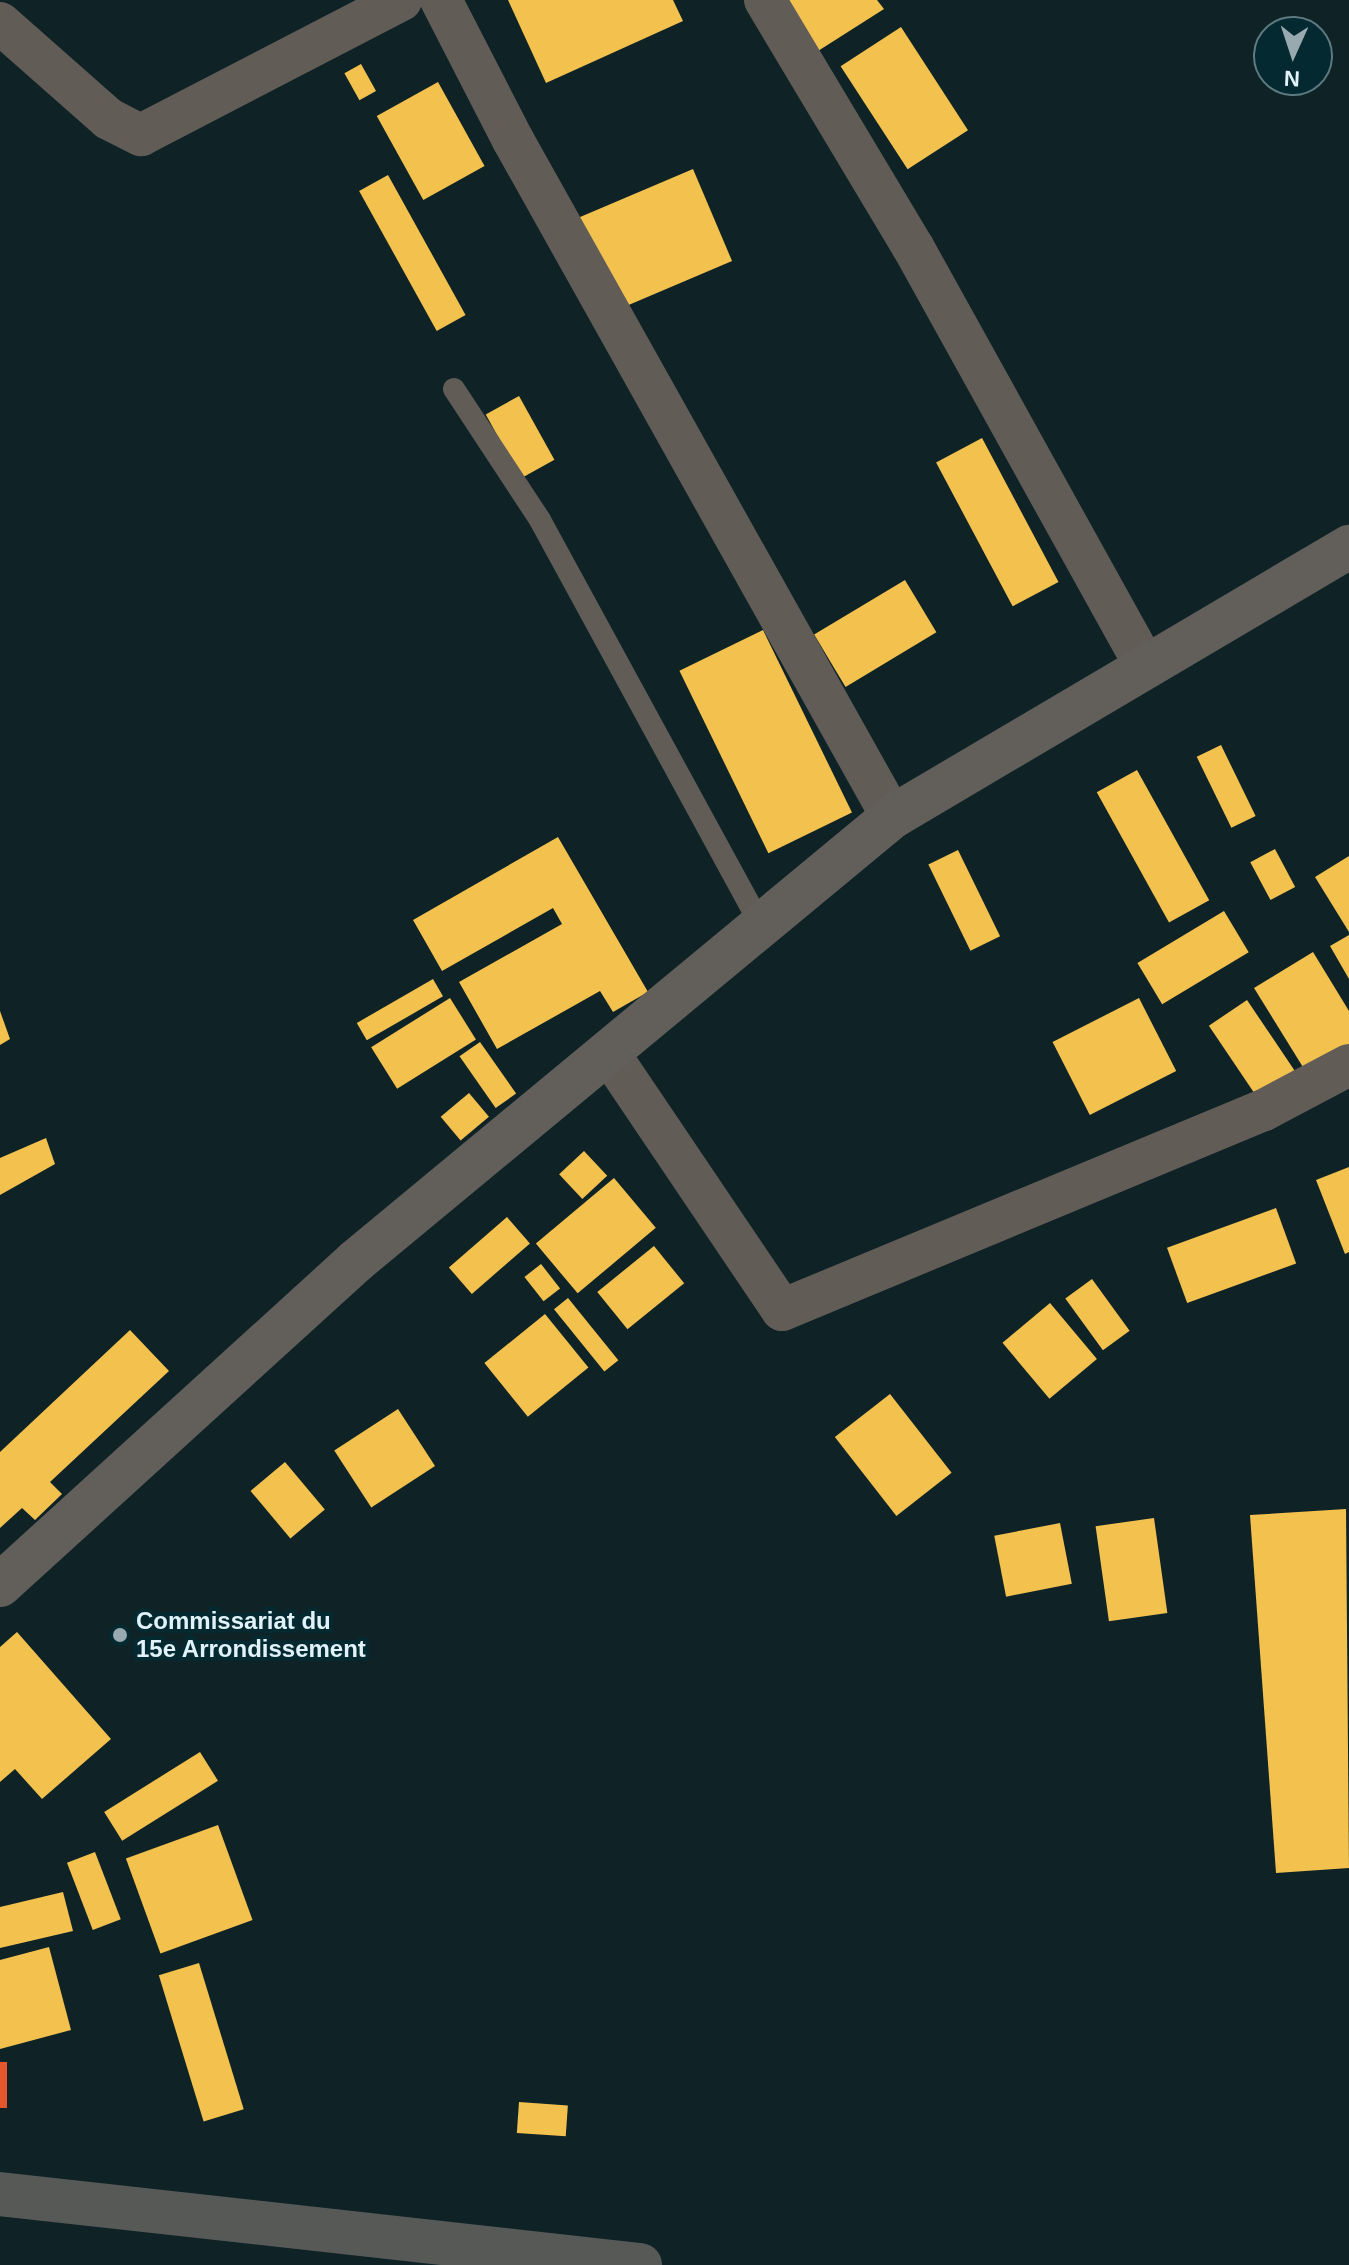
<!DOCTYPE html>
<html>
<head>
<meta charset="utf-8">
<style>
	body { margin:0 }
	#map { position:relative; width:1349px; height:2265px; overflow:hidden; background:#0f2327; font-family:Helvetica,sans-serif }
	div>[style] { position:absolute }
	.homes>* { inset:0; background:#f2c14e; transform-origin:0 0 }
	.shops>* { inset:0; background:#e4572e; transform-origin:0 0 }
	.lane>* { height:22px; margin:-11px; padding:0 11px; transform-origin:11px; border-radius:11px; background:#625c57 }
	.street>* { height:42px; margin:-21px; padding:0 21px; transform-origin:21px; border-radius:21px; background:#625c57 }
	.secondary>* { height:44px; margin:-22px; padding:0 22px; transform-origin:22px; border-radius:22px; background:#625e5a }
	.highway>* { height:44px; margin:-22px; padding:0 22px; transform-origin:22px; border-radius:22px; background:#575957 }
	.dots>* { width:22px; height:22px; translate:-50% -50%; box-sizing:border-box; border:4px solid #052931; border-radius:50% }
	span { translate:-50% -50%; white-space:nowrap; text-align:center; line-height:1.15; -webkit-text-stroke:8px #052931; paint-order:stroke }
	.poi-label { font-size:24px; color:#e1f3f8; font-weight:700 }
	.left { translate:0 -50%; text-align:left }
	.north { position:absolute; left:1253px; top:16px; width:80px; height:80px; box-sizing:border-box; background:#052931; border:2px solid #5d7a81; border-radius:50%; rotate:183deg; font-size:22px; font-weight:700; line-height:32px; text-align:center; color:#e1f3f8 }
	.north::after { content:''; display:block; margin:auto; width:28px; height:36px; background:#98aaaf; clip-path:polygon(50% 0,100% 100%,50% 72%,0 100%) }
</style>
</head>
<body>
<div id="map">
	<div class="homes">
		<i style="clip-path:polygon(508px 0,673px 0,683px 21px,546px 83px)"></i>
		<i style="clip-path:polygon(785px 0,877px 0,884px 9px,818px 51px)"></i>
		<i style="left:901px;top:27px;width:123px;height:72px;rotate:57deg"></i>
		<i style="left:361px;top:64px;width:31px;height:19px;rotate:61deg"></i>
		<i style="left:438px;top:82px;width:96px;height:70px;rotate:61deg"></i>
		<i style="left:693px;top:169px;width:100px;height:129px;rotate:67deg"></i>
		<i style="left:388px;top:175px;width:160px;height:33px;rotate:61deg"></i>
		<i style="left:519px;top:396px;width:73px;height:38px;rotate:61deg"></i>
		<i style="left:982px;top:438px;width:163px;height:52px;rotate:62deg"></i>
		<i style="left:905px;top:580px;width:61px;height:106px;rotate:59deg"></i>
		<i style="left:763px;top:630px;width:203px;height:93px;rotate:64deg"></i>
		<i style="left:1221px;top:745px;width:79px;height:27px;rotate:64deg"></i>
		<i style="left:1137px;top:770px;width:149px;height:46px;rotate:61deg"></i>
		<i style="clip-path:polygon(558px 837px,648px 992px,613px 1012px,600px 991px,497px 1049px,459px 982px,562px 924px,553px 908px,442px 971px,413px 920px)"></i>
		<i style="left:1275px;top:849px;width:43px;height:28px;rotate:62deg"></i>
		<i style="left:958px;top:850px;width:96px;height:33px;rotate:64deg"></i>
		<i style="clip-path:polygon(1349px 856px,1349px 932px,1315px 877px)"></i>
		<i style="left:1224px;top:911px;width:48px;height:101px;rotate:59deg"></i>
		<i style="clip-path:polygon(1349px 935px,1349px 979px,1330px 946px)"></i>
		<i style="clip-path:polygon(1313px 952px,1349px 1011px,1349px 1046px,1306px 1072px,1254px 988px)"></i>
		<i style="left:433px;top:979px;width:20px;height:88px;rotate:60deg"></i>
		<i style="left:450px;top:998px;width:49px;height:93px;rotate:58deg"></i>
		<i style="left:1139px;top:998px;width:82px;height:97px;rotate:63deg"></i>
		<i style="left:1247px;top:1000px;width:85px;height:46px;rotate:56deg"></i>
		<i style="clip-path:polygon(0 1011px,10px 1039px,0 1045px)"></i>
		<i style="left:480px;top:1042px;width:63px;height:25px;rotate:55deg"></i>
		<i style="left:469px;top:1093px;width:31px;height:37px;rotate:50deg"></i>
		<i style="clip-path:polygon(46px 1138px,55px 1164px,0 1195px,0 1158px)"></i>
		<i style="left:584px;top:1151px;width:34px;height:34px;rotate:47deg"></i>
		<i style="clip-path:polygon(1349px 1167px,1349px 1252px,1345px 1254px,1316px 1180px)"></i>
		<i style="left:614px;top:1178px;width:65px;height:102px;rotate:50deg"></i>
		<i style="left:1276px;top:1208px;width:59px;height:116px;rotate:70deg"></i>
		<i style="left:507px;top:1217px;width:35px;height:77px;rotate:49deg"></i>
		<i style="left:654px;top:1246px;width:48px;height:73px;rotate:51deg"></i>
		<i style="left:541px;top:1264px;width:31px;height:21px;rotate:52deg"></i>
		<i style="left:1092px;top:1279px;width:64px;height:33px;rotate:54deg"></i>
		<i style="left:568px;top:1298px;width:80px;height:18px;rotate:51deg"></i>
		<i style="left:1050px;top:1303px;width:73px;height:62px;rotate:50deg"></i>
		<i style="left:545px;top:1314px;width:69px;height:78px;rotate:51deg"></i>
		<i style="clip-path:polygon(130px 1330px,169px 1371px,50px 1482px,62px 1494px,35px 1520px,22px 1508px,0 1528px,0 1452px)"></i>
		<i style="left:890px;top:1394px;width:100px;height:70px;rotate:52deg"></i>
		<i style="left:398px;top:1409px;width:68px;height:76px;rotate:57deg"></i>
		<i style="left:285px;top:1462px;width:62px;height:45px;rotate:50deg"></i>
		<i style="clip-path:polygon(1346px 1509px,1349px 1868px,1276px 1873px,1250px 1515px)"></i>
		<i style="left:1154px;top:1518px;width:96px;height:59px;rotate:82deg"></i>
		<i style="left:1060px;top:1523px;width:62px;height:67px;rotate:79deg"></i>
		<i style="clip-path:polygon(17px 1632px,111px 1739px,42px 1799px,15px 1769px,0 1782px,0 1647px)"></i>
		<i style="left:200px;top:1752px;width:34px;height:113px;rotate:58deg"></i>
		<i style="left:218px;top:1825px;width:101px;height:98px;rotate:70deg"></i>
		<i style="left:95px;top:1852px;width:72px;height:30px;rotate:69deg"></i>
		<i style="clip-path:polygon(63px 1892px,73px 1931px,0 1948px,0 1907px)"></i>
		<i style="clip-path:polygon(49px 1947px,71px 2030px,0 2049px,0 1960px)"></i>
		<i style="left:199px;top:1963px;width:153px;height:42px;rotate:73deg"></i>
		<i style="left:519px;top:2102px;width:49px;height:31px;rotate:4deg"></i>
	</div>
	<div class="shops">
		<i style="left:0;top:2062px;width:7px;height:46px"></i>
	</div>
	<div class="lane">
		<i style="left:454px;top:389px;width:157px;rotate:56.7deg"></i>
		<i style="left:540px;top:520px;width:462px;rotate:61.4deg"></i>
	</div>
	<div class="street">
		<i style="left:441px;top:0;width:157px;rotate:62.8deg"></i>
		<i style="left:513px;top:140px;width:776px;rotate:60.76deg"></i>
		<i style="left:765px;top:0;width:288px;rotate:59.1deg"></i>
		<i style="left:913px;top:247px;width:479px;rotate:61deg"></i>
		<i style="left:0;top:23px;width:145px;rotate:41.4deg"></i>
		<i style="left:109px;top:119px;width:36px;rotate:27deg"></i>
		<i style="left:141px;top:135px;width:293px;rotate:-27.4deg"></i>
		<i style="left:608px;top:1052px;width:311px;rotate:56deg"></i>
		<i style="left:782px;top:1310px;width:522px;rotate:-22.54deg"></i>
		<i style="left:1264px;top:1110px;width:96px;rotate:-27.9deg"></i>
	</div>
	<div class="secondary">
		<i style="left:0;top:1585px;width:481px;rotate:-42.3deg"></i>
		<i style="left:356px;top:1261px;width:696px;rotate:-39.64deg"></i>
		<i style="left:892px;top:817px;width:531px;rotate:-30.58deg"></i>
	</div>
	<div class="highway">
		<i style="left:0;top:2194px;width:644px;rotate:6.33deg"></i>
	</div>
	<div class="dots">
		<i style="left:120px;top:1635px;background:#98aaaf"></i>
	</div>
	<div class="poi-label">
		<span class="left" style="left:136px;top:1635px">Commissariat du<br>15e Arrondissement</span>
	</div>
	<div class="north">N</div>
</div>
</body>
</html>
